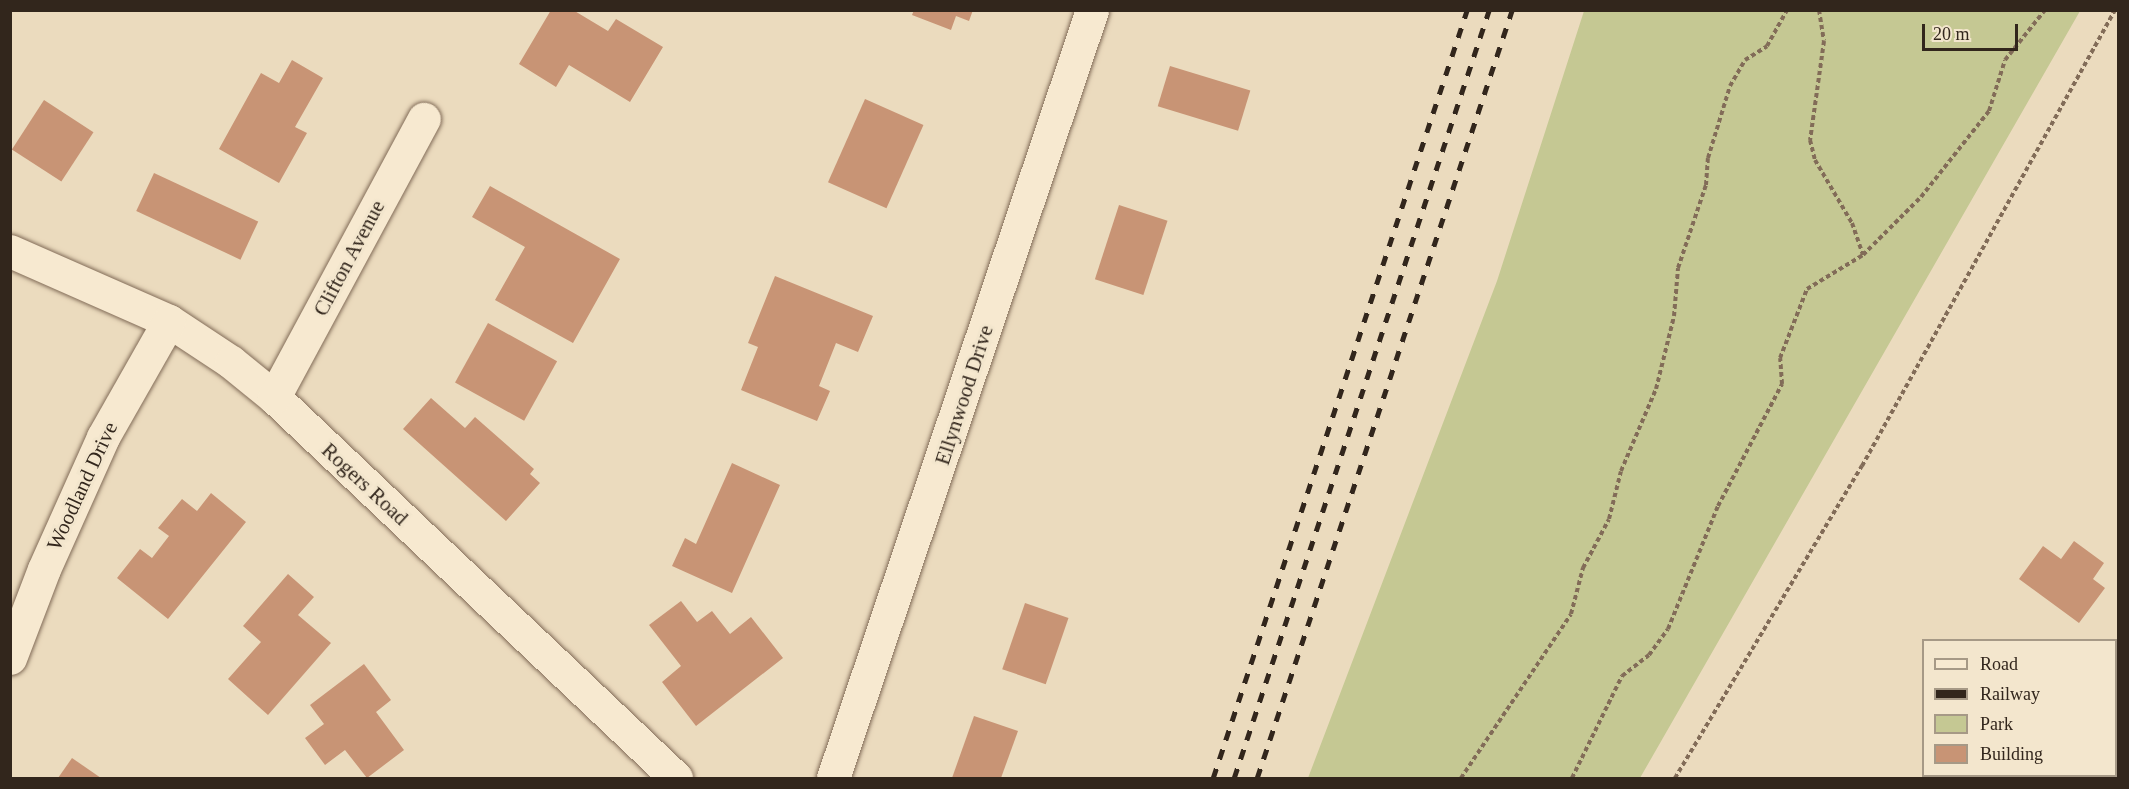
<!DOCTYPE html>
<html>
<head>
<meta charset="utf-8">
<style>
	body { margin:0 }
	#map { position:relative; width:2129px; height:789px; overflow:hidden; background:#ebdbbe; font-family:Georgia,serif }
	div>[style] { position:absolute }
	.green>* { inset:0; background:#c5c893 }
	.building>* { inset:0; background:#c89475; transform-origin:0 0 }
	.path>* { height:4px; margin-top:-2px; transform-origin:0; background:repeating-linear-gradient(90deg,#826c58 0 4.5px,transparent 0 7.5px) }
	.roads { filter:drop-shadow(0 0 2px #826c58) drop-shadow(0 0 2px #826c58) }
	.minor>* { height:33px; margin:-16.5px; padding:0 16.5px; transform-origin:16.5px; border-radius:16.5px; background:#f7e9d0 }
	.rail>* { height:4.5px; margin-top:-2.25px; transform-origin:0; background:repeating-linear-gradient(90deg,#32261c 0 10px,transparent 0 20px) }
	span { translate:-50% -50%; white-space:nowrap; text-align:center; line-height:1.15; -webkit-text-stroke:6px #f3e6cd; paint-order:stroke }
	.street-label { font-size:21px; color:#32261c }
	.frame { position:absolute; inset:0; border:12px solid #32261c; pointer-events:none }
	.legend { position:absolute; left:1922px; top:639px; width:195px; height:138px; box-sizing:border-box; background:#f3e6cd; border:2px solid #a69986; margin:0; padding:8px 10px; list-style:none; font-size:18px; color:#32261c }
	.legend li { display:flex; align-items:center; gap:12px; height:30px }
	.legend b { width:30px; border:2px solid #a69986 }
	.scale { position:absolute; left:1922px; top:24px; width:96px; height:27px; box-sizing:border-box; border:3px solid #32261c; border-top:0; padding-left:8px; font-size:18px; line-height:21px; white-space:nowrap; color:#32261c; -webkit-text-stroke:4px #f3e6cd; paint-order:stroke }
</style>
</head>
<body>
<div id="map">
	<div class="green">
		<i style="clip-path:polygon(1584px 11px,2080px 11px,1640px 778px,1308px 778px,1497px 281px)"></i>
	</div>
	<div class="building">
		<i style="clip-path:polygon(551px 10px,573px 10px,608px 31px,616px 19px,663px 47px,630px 102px,569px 65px,556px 87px,519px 64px)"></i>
		<i style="clip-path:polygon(914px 10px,973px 10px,969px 21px,956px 16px,951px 30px,912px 15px)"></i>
		<i style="clip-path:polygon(292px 60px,323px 78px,295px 127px,307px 133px,279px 183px,219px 149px,261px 73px,279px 83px)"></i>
		<i style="left:1170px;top:66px;width:84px;height:42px;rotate:17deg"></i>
		<i style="left:865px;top:99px;width:64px;height:91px;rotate:24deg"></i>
		<i style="left:44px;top:100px;width:59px;height:59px;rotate:33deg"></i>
		<i style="left:154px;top:173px;width:115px;height:42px;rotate:25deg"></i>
		<i style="clip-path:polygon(490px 186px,620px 259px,573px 343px,495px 300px,525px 247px,472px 217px)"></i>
		<i style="left:1119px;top:205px;width:51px;height:78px;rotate:18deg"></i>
		<i style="clip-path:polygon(775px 276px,873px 316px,858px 352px,836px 343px,819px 386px,830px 391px,817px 421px,741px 390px,758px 347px,748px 343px)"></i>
		<i style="left:488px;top:323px;width:79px;height:68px;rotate:29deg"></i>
		<i style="clip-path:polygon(431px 398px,465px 428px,475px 417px,534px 469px,530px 474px,540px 483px,506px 521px,403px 429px)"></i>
		<i style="clip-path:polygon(732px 463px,780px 485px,732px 593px,672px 566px,685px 538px,696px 544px)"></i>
		<i style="clip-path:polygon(211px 493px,246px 522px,168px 619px,117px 578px,140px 549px,152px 558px,169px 536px,158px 528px,182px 499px,197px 511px)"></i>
		<i style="clip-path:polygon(2074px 541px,2104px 563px,2093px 579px,2105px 588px,2079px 623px,2019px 579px,2043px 546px,2061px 559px)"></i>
		<i style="clip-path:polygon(288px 574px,314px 597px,298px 615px,331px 643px,268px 715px,228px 679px,261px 642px,243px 626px)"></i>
		<i style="clip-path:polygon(681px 601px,697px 622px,712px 611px,730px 634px,751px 617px,783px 658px,696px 726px,662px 682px,681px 666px,649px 625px)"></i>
		<i style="left:1025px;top:603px;width:46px;height:70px;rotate:19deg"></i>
		<i style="clip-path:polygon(364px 664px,391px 700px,376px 712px,404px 750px,367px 778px,345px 750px,325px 765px,305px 738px,324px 724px,310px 705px)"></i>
		<i style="clip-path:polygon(974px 716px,1018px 731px,1001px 778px,952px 778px)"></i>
		<i style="clip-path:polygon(72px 758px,101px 778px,58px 778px)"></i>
	</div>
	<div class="path">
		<i style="left:1819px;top:10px;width:31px;rotate:81deg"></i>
		<i style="left:1824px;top:41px;width:100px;rotate:98deg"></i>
		<i style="left:1810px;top:140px;width:21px;rotate:76deg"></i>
		<i style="left:1815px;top:160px;width:73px;rotate:59.6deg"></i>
		<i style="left:1852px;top:223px;width:34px;rotate:71deg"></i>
		<i style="left:1461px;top:778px;width:197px;rotate:-56.1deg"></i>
		<i style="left:1571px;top:614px;width:48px;rotate:-75.4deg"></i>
		<i style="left:1583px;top:568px;width:55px;rotate:-62deg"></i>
		<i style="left:1609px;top:519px;width:49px;rotate:-76deg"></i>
		<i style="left:1621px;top:471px;width:89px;rotate:-66.9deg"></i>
		<i style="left:1656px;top:389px;width:75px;rotate:-76.1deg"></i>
		<i style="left:1674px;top:316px;width:48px;rotate:-85.2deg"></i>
		<i style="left:1678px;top:268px;width:88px;rotate:-71.4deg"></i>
		<i style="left:1706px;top:185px;width:27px;rotate:-86deg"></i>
		<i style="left:1708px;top:158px;width:75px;rotate:-73deg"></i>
		<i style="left:1730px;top:86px;width:30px;rotate:-60deg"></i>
		<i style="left:1745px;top:60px;width:26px;rotate:-32deg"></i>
		<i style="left:1767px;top:46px;width:41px;rotate:-60.9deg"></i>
		<i style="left:1572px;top:778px;width:114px;rotate:-63.9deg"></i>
		<i style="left:1622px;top:676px;width:34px;rotate:-38deg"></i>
		<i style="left:1649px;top:655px;width:32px;rotate:-54deg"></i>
		<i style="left:1668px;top:629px;width:133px;rotate:-67.9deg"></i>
		<i style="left:1718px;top:506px;width:138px;rotate:-62.3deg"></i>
		<i style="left:1782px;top:384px;width:26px;rotate:-94deg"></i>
		<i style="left:1780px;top:358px;width:74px;rotate:-68.6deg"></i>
		<i style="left:1807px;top:289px;width:66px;rotate:-31.3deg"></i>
		<i style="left:1863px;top:255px;width:82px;rotate:-45deg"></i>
		<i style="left:1921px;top:197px;width:110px;rotate:-51.7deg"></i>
		<i style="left:1989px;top:111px;width:53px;rotate:-72.6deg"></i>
		<i style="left:2005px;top:60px;width:64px;rotate:-51.3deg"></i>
		<i style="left:1675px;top:778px;width:364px;rotate:-59.1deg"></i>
		<i style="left:1862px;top:466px;width:521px;rotate:-60.98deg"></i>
	</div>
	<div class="roads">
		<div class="minor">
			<i style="left:10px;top:251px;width:174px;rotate:23.8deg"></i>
			<i style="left:169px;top:321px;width:74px;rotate:33.5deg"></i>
			<i style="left:231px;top:362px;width:55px;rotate:39.1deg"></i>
			<i style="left:274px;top:397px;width:554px;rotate:43.46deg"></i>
			<i style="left:274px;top:397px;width:316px;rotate:-61.7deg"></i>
			<i style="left:10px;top:658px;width:95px;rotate:-69.1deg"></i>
			<i style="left:44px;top:569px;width:145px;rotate:-65.9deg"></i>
			<i style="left:103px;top:437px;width:133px;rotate:-60.4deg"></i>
			<i style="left:2116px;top:695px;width:4px;rotate:-56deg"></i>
			<i style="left:833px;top:778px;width:810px;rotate:-71.36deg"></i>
		</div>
	</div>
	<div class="rail">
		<i style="left:1213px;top:778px;width:809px;rotate:-71.7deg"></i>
		<i style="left:1234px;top:778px;width:809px;rotate:-71.63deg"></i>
		<i style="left:1257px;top:778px;width:809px;rotate:-71.63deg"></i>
	</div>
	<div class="street-label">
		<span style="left:349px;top:258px;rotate:-62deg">Clifton Avenue</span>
		<span style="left:964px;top:395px;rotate:-72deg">Ellynwood Drive</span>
		<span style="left:365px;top:484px;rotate:43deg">Rogers Road</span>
		<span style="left:82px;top:486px;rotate:-65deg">Woodland Drive</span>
	</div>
	<div class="frame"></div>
	<ul class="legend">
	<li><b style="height:8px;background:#f7e9d0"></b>Road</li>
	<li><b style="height:8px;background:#32261c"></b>Railway</li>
	<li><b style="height:16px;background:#c5c893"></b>Park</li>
	<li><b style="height:16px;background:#c89475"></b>Building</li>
	</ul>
	<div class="scale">20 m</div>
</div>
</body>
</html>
